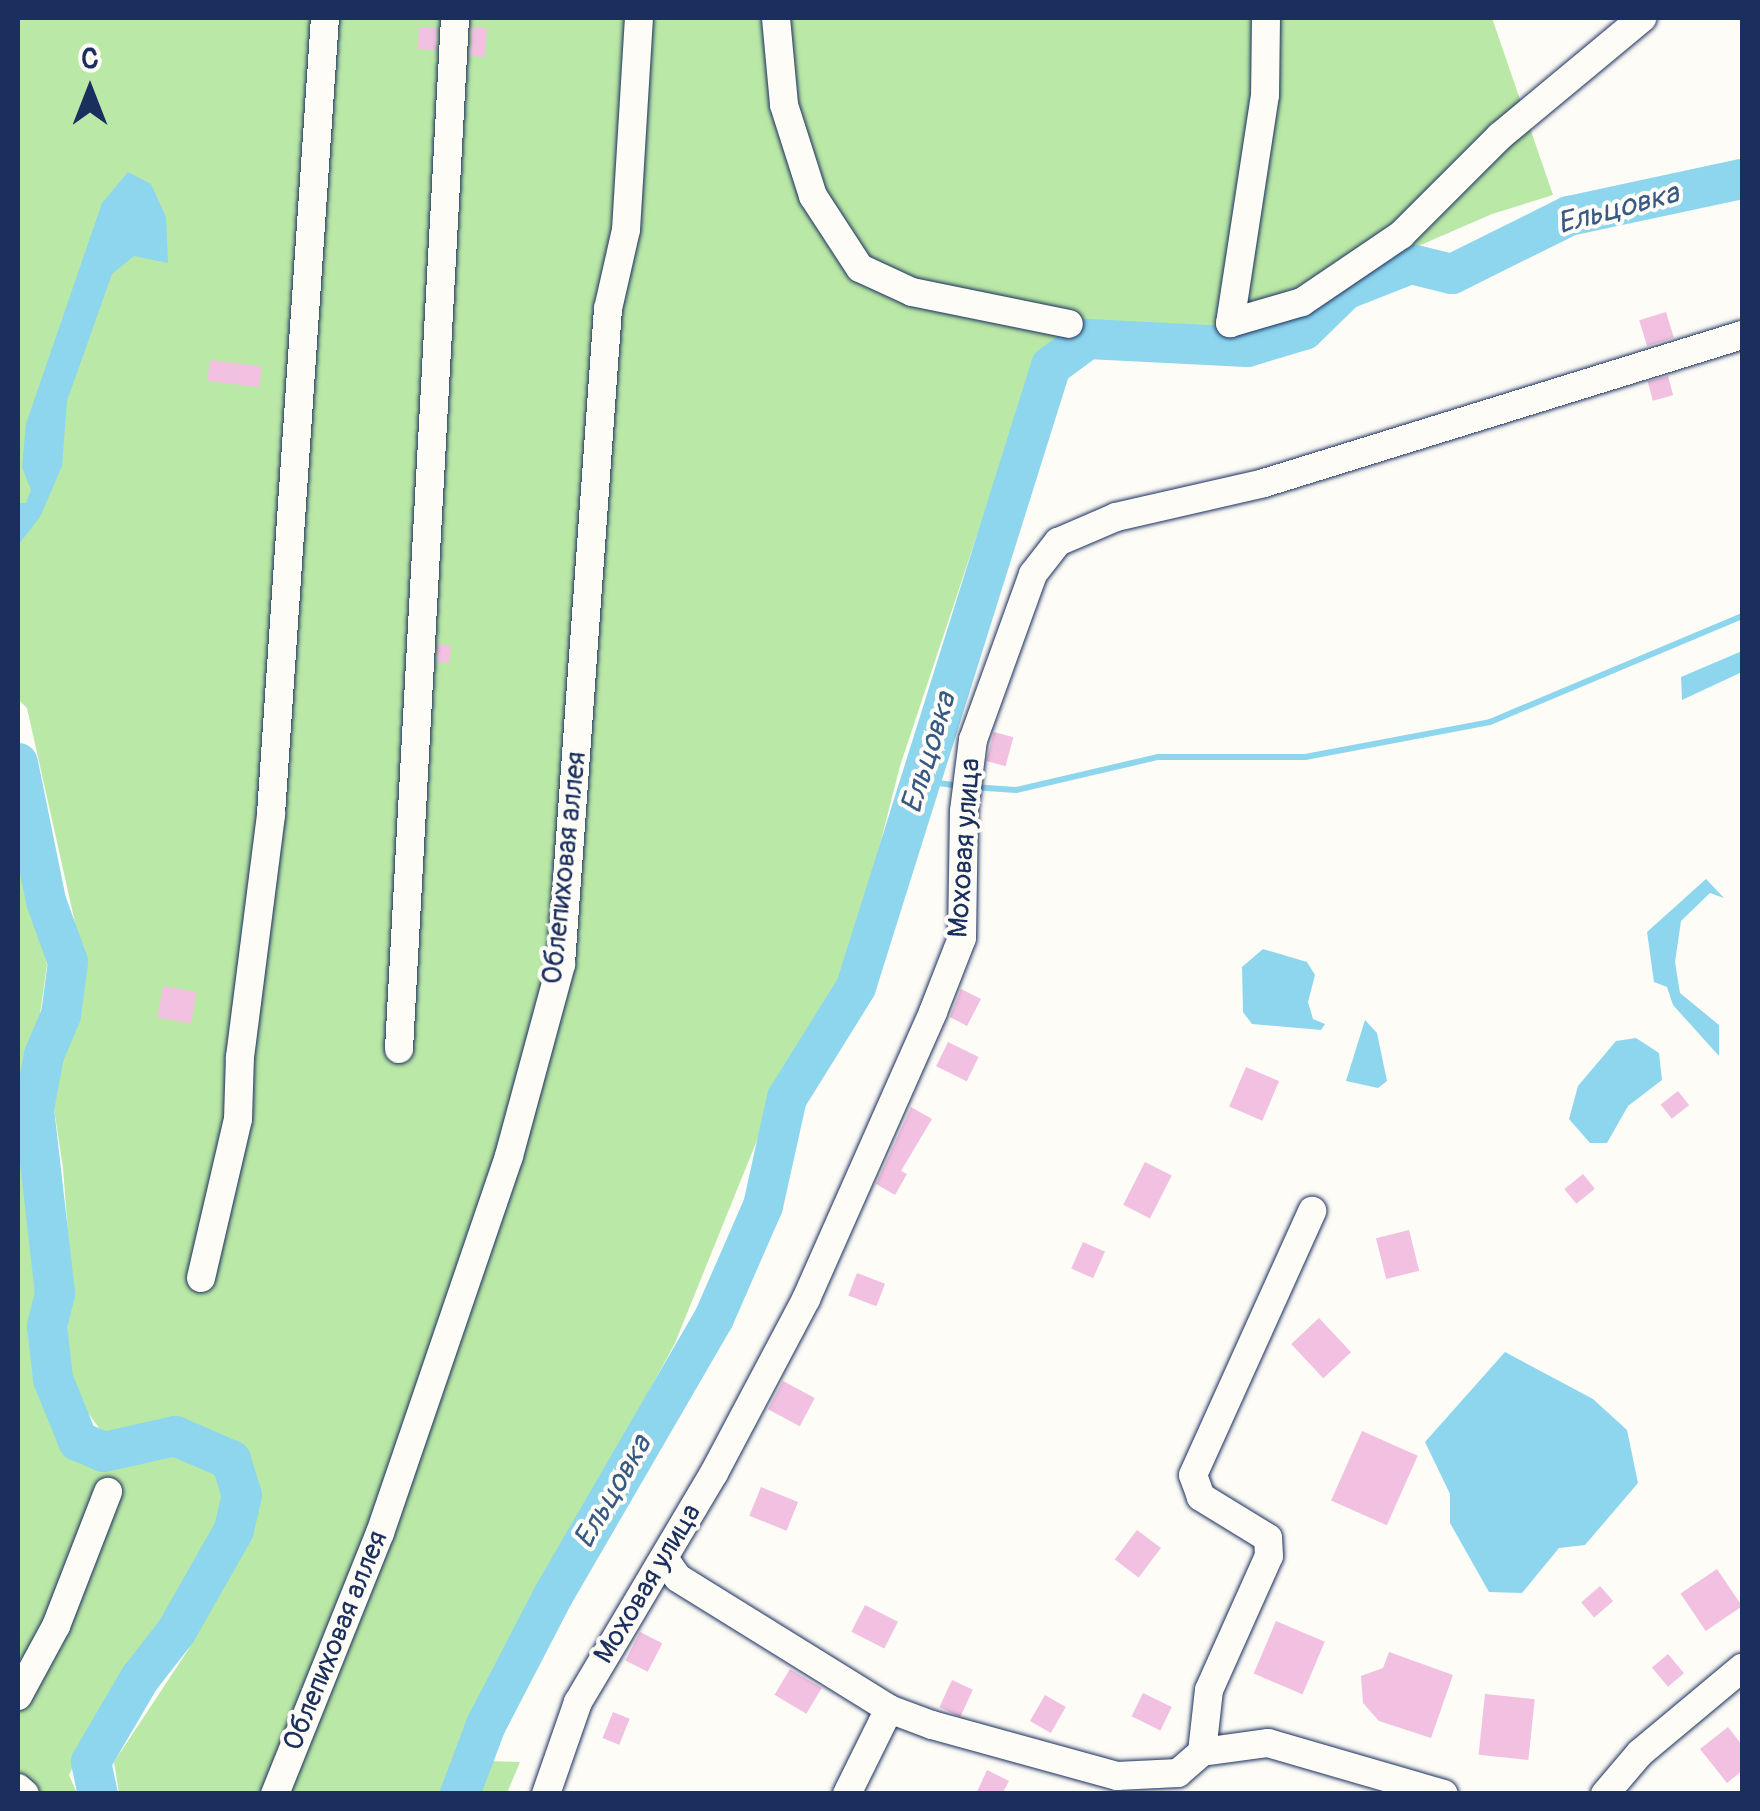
<!DOCTYPE html>
<html>
<head>
<meta charset="utf-8">
<style>
	body { margin:0 }
	#map { position:relative; width:1760px; height:1811px; overflow:hidden; background:#fdfcf7; font-family:Pangolin,sans-serif }
	div>[style] { position:absolute }
	.green>* { inset:0; background:#bae8a6 }
	.water>* { inset:0; background:#8dd6ee }
	.stream>* { height:6px; margin:-3px; padding:0 3px; transform-origin:3px; border-radius:3px; background:#8dd6ee }
	.river>* { height:40px; margin:-20px; padding:0 20px; transform-origin:20px; border-radius:20px; background:#8dd6ee }
	.building>* { inset:0; background:#f2c0e0; transform-origin:0 0 }
	.roads { filter:drop-shadow(0 0 2px #1b2f5e) drop-shadow(0 0 2px #1b2f5e) }
	.minor>* { height:28px; margin:-14px; padding:0 14px; transform-origin:14px; border-radius:14px; background:#fdfcf7 }
	span { translate:-50% -50%; white-space:nowrap; text-align:center; line-height:1.15; -webkit-text-stroke:8px #fdfcf7; paint-order:stroke }
	.street-label { font-size:28px; color:#1b2f5e }
	.water-label { font-size:30px; color:#385982; font-style:italic }
	.frame { position:absolute; inset:0; border:20px solid #1b2f5e; pointer-events:none }
	.north { position:absolute; left:40px; top:40px; width:100px; height:100px; -webkit-text-stroke:8px #fdfcf7; paint-order:stroke; rotate:0deg; font-size:28px; font-weight:700; line-height:40px; text-align:center; color:#1b2f5e }
	.north::after { content:''; display:block; margin:auto; width:35px; height:45px; background:#1b2f5e; clip-path:polygon(50% 0,100% 100%,50% 72%,0 100%) }
</style>
</head>
<body>
<div id="map">
	<div class="green">
		<i style="clip-path:polygon(18px 18px,1492px 18px,1553px 195px,1492px 214px,1223px 331px,1086px 325px,1035px 361px,900px 766px,848px 970px,781px 1081px,675px 1343px,495px 1677px,440px 1793px,119px 1793px,114px 1762px,190px 1647px,261px 1498px,237px 1444px,173px 1418px,105px 1436px,74px 1394px,66px 1341px,72px 1287px,63px 1168px,53px 1102px,84px 963px,27px 708px,18px 699px)"></i>
		<i style="clip-path:polygon(18px 823px,47px 965px,27px 1105px,50px 1400px,77px 1457px,103px 1468px,175px 1451px,222px 1471px,232px 1495px,223px 1525px,104px 1705px,69px 1775px,77px 1793px,18px 1793px)"></i>
		<i style="clip-path:polygon(490px 1761px,520px 1762px,507px 1793px,472px 1793px)"></i>
	</div>
	<div class="water">
		<i style="clip-path:polygon(128px 172px,151px 184px,166px 217px,168px 263px,134px 256px,112px 274px,67px 401px,62px 466px,40px 517px,18px 545px,18px 503px,26px 503px,31px 490px,22px 467px,26px 424px,102px 203px)"></i>
		<i style="clip-path:polygon(1742px 651px,1742px 672px,1682px 700px,1681px 677px)"></i>
		<i style="clip-path:polygon(1706px 879px,1724px 898px,1710px 893px,1681px 921px,1675px 962px,1680px 993px,1719px 1025px,1719px 1056px,1673px 1005px,1667px 987px,1654px 982px,1647px 932px)"></i>
		<i style="clip-path:polygon(1263px 949px,1307px 962px,1315px 975px,1308px 1002px,1313px 1019px,1325px 1024px,1321px 1030px,1252px 1024px,1243px 1012px,1242px 967px)"></i>
		<i style="clip-path:polygon(1365px 1020px,1377px 1033px,1387px 1081px,1378px 1088px,1346px 1081px)"></i>
		<i style="clip-path:polygon(1636px 1038px,1659px 1053px,1662px 1080px,1628px 1106px,1607px 1143px,1590px 1143px,1569px 1119px,1578px 1086px,1616px 1041px)"></i>
		<i style="clip-path:polygon(1505px 1352px,1593px 1399px,1627px 1430px,1638px 1483px,1585px 1545px,1559px 1548px,1522px 1593px,1489px 1592px,1450px 1523px,1450px 1494px,1425px 1442px)"></i>
	</div>
	<div class="stream">
		<i style="left:918px;top:780px;width:42px;rotate:8.1deg"></i>
		<i style="left:972px;top:787px;width:44px;rotate:3.9deg"></i>
		<i style="left:1016px;top:790px;width:146px;rotate:-13.1deg"></i>
		<i style="left:1158px;top:757px;width:147px"></i>
		<i style="left:1305px;top:757px;width:188px;rotate:-10.7deg"></i>
		<i style="left:1490px;top:722px;width:273px;rotate:-22.8deg"></i>
	</div>
	<div class="river">
		<i style="left:18px;top:763px;width:141px;rotate:78.5deg"></i>
		<i style="left:46px;top:901px;width:65px;rotate:70.2deg"></i>
		<i style="left:68px;top:962px;width:53px;rotate:97.5deg"></i>
		<i style="left:61px;top:1015px;width:43px;rotate:113deg"></i>
		<i style="left:44px;top:1055px;width:55px;rotate:100.5deg"></i>
		<i style="left:34px;top:1109px;width:186px;rotate:83.5deg"></i>
		<i style="left:55px;top:1294px;width:33px;rotate:104deg"></i>
		<i style="left:47px;top:1326px;width:53px;rotate:83.5deg"></i>
		<i style="left:53px;top:1379px;width:67px;rotate:68deg"></i>
		<i style="left:78px;top:1441px;width:28px;rotate:23deg"></i>
		<i style="left:104px;top:1452px;width:73px;rotate:-12.7deg"></i>
		<i style="left:175px;top:1436px;width:61px;rotate:23.2deg"></i>
		<i style="left:231px;top:1460px;width:37px;rotate:73deg"></i>
		<i style="left:242px;top:1495px;width:36px;rotate:103deg"></i>
		<i style="left:234px;top:1530px;width:117px;rotate:119.6deg"></i>
		<i style="left:176px;top:1632px;width:58px;rotate:128deg"></i>
		<i style="left:140px;top:1678px;width:97px;rotate:120.3deg"></i>
		<i style="left:91px;top:1762px;width:33px;rotate:78deg"></i>
		<i style="left:460px;top:1794px;width:74px;rotate:-69.4deg"></i>
		<i style="left:486px;top:1725px;width:148px;rotate:-62.6deg"></i>
		<i style="left:554px;top:1594px;width:319px;rotate:-59.9deg"></i>
		<i style="left:714px;top:1318px;width:122px;rotate:-66.4deg"></i>
		<i style="left:763px;top:1206px;width:111px;rotate:-77.5deg"></i>
		<i style="left:787px;top:1098px;width:131px;rotate:-58.1deg"></i>
		<i style="left:856px;top:987px;width:651px;rotate:-72.57deg"></i>
		<i style="left:1051px;top:366px;width:46px;rotate:-36.1deg"></i>
		<i style="left:1088px;top:339px;width:159px;rotate:2.9deg"></i>
		<i style="left:1247px;top:347px;width:59px;rotate:-16.6deg"></i>
		<i style="left:1304px;top:330px;width:57px;rotate:-44.3deg"></i>
		<i style="left:1345px;top:290px;width:71px;rotate:-21.5deg"></i>
		<i style="left:1411px;top:264px;width:42px;rotate:13.7deg"></i>
		<i style="left:1452px;top:274px;width:131px;rotate:-26.4deg"></i>
		<i style="left:1569px;top:216px;width:177px;rotate:-12.1deg"></i>
	</div>
	<div class="building">
		<i style="left:419px;top:27px;width:18px;height:22px;rotate:3deg"></i>
		<i style="left:472px;top:27px;width:15px;height:29px;rotate:4deg"></i>
		<i style="left:1666px;top:312px;width:27px;height:28px;rotate:73deg"></i>
		<i style="left:210px;top:360px;width:52px;height:21px;rotate:7deg"></i>
		<i style="left:1668px;top:376px;width:20px;height:21px;rotate:75deg"></i>
		<i style="clip-path:polygon(438px 644px,451px 646px,449px 663px,438px 662px)"></i>
		<i style="left:994px;top:732px;width:20px;height:30px;rotate:15deg"></i>
		<i style="left:163px;top:986px;width:34px;height:32px;rotate:10deg"></i>
		<i style="clip-path:polygon(961px 989px,981px 999px,967px 1026px,950px 1017px)"></i>
		<i style="left:948px;top:1042px;width:34px;height:27px;rotate:26deg"></i>
		<i style="left:1246px;top:1067px;width:36px;height:43px;rotate:23deg"></i>
		<i style="left:1678px;top:1091px;width:18px;height:22px;rotate:52deg"></i>
		<i style="clip-path:polygon(911px 1107px,932px 1119px,901px 1171px,907px 1174px,895px 1195px,876px 1184px)"></i>
		<i style="left:1145px;top:1162px;width:30px;height:48px;rotate:27deg"></i>
		<i style="left:1583px;top:1174px;width:19px;height:24px;rotate:51deg"></i>
		<i style="left:1409px;top:1230px;width:42px;height:34px;rotate:76deg"></i>
		<i style="left:1083px;top:1242px;width:24px;height:29px;rotate:24deg"></i>
		<i style="left:857px;top:1273px;width:30px;height:24px;rotate:21deg"></i>
		<i style="left:1319px;top:1318px;width:47px;height:38px;rotate:47deg"></i>
		<i style="left:783px;top:1381px;width:36px;height:32px;rotate:28deg"></i>
		<i style="left:1362px;top:1431px;width:61px;height:76px;rotate:24deg"></i>
		<i style="left:761px;top:1487px;width:40px;height:31px;rotate:22deg"></i>
		<i style="left:1137px;top:1530px;width:30px;height:37px;rotate:37deg"></i>
		<i style="left:1717px;top:1569px;width:45px;height:44px;rotate:56deg"></i>
		<i style="left:1600px;top:1586px;width:20px;height:25px;rotate:49deg"></i>
		<i style="left:865px;top:1605px;width:37px;height:30px;rotate:27deg"></i>
		<i style="left:1276px;top:1621px;width:53px;height:57px;rotate:23deg"></i>
		<i style="left:640px;top:1632px;width:25px;height:32px;rotate:27deg"></i>
		<i style="clip-path:polygon(1389px 1652px,1453px 1675px,1431px 1738px,1379px 1721px,1363px 1703px,1361px 1676px,1383px 1668px)"></i>
		<i style="left:1668px;top:1654px;width:25px;height:21px;rotate:50deg"></i>
		<i style="left:790px;top:1669px;width:37px;height:30px;rotate:31deg"></i>
		<i style="left:952px;top:1680px;width:23px;height:30px;rotate:25deg"></i>
		<i style="left:1143px;top:1693px;width:32px;height:26px;rotate:26deg"></i>
		<i style="left:1485px;top:1694px;width:50px;height:61px;rotate:6deg"></i>
		<i style="left:1045px;top:1695px;width:24px;height:30px;rotate:30deg"></i>
		<i style="left:613px;top:1712px;width:18px;height:28px;rotate:22deg"></i>
		<i style="clip-path:polygon(1728px 1727px,1742px 1745px,1742px 1771px,1727px 1783px,1700px 1749px)"></i>
		<i style="clip-path:polygon(987px 1770px,1009px 1781px,1002px 1794px,976px 1794px)"></i>
	</div>
	<div class="roads">
		<div class="minor">
			<i style="left:776px;top:18px;width:87px;rotate:84.7deg"></i>
			<i style="left:784px;top:105px;width:96px;rotate:72.3deg"></i>
			<i style="left:813px;top:196px;width:86px;rotate:56.9deg"></i>
			<i style="left:860px;top:268px;width:57px;rotate:24.8deg"></i>
			<i style="left:912px;top:292px;width:160px;rotate:11.5deg"></i>
			<i style="left:1266px;top:18px;width:77px;rotate:90.7deg"></i>
			<i style="left:1265px;top:95px;width:231px;rotate:98.7deg"></i>
			<i style="left:1230px;top:323px;width:75px;rotate:-16.3deg"></i>
			<i style="left:1302px;top:302px;width:120px;rotate:-34.1deg"></i>
			<i style="left:1401px;top:235px;width:140px;rotate:-45deg"></i>
			<i style="left:1500px;top:136px;width:185px;rotate:-39.7deg"></i>
			<i style="left:399px;top:1049px;width:1033px;rotate:-86.89deg"></i>
			<i style="left:201px;top:1278px;width:163px;rotate:-76.9deg"></i>
			<i style="left:238px;top:1119px;width:62px;rotate:-88.2deg"></i>
			<i style="left:240px;top:1057px;width:245px;rotate:-82.7deg"></i>
			<i style="left:271px;top:814px;width:798px;rotate:-86.12deg"></i>
			<i style="left:664px;top:1558px;width:24px;rotate:55deg"></i>
			<i style="left:678px;top:1578px;width:248px;rotate:31.8deg"></i>
			<i style="left:889px;top:1709px;width:46px;rotate:20.4deg"></i>
			<i style="left:932px;top:1725px;width:192px;rotate:15.4deg"></i>
			<i style="left:1117px;top:1776px;width:61px;rotate:-2.8deg"></i>
			<i style="left:1178px;top:1773px;width:32px;rotate:-41deg"></i>
			<i style="left:1202px;top:1752px;width:67px;rotate:-7.8deg"></i>
			<i style="left:1268px;top:1743px;width:183px;rotate:16.2deg"></i>
			<i style="left:18px;top:1696px;width:80px;rotate:-61.5deg"></i>
			<i style="left:56px;top:1626px;width:144px;rotate:-68.8deg"></i>
			<i style="left:1202px;top:1752px;width:62px;rotate:-83.6deg"></i>
			<i style="left:1209px;top:1690px;width:147px;rotate:-65.9deg"></i>
			<i style="left:1269px;top:1556px;width:18px;rotate:-93deg"></i>
			<i style="left:1268px;top:1538px;width:79px;rotate:-148.5deg"></i>
			<i style="left:1201px;top:1497px;width:23px;rotate:-110deg"></i>
			<i style="left:1193px;top:1475px;width:290px;rotate:-65.7deg"></i>
			<i style="left:18px;top:1788px;width:9px;rotate:41deg"></i>
			<i style="left:275px;top:1794px;width:281px;rotate:-68.1deg"></i>
			<i style="left:380px;top:1533px;width:398px;rotate:-71.1deg"></i>
			<i style="left:509px;top:1156px;width:199px;rotate:-74.8deg"></i>
			<i style="left:561px;top:964px;width:657px;rotate:-85.9deg"></i>
			<i style="left:608px;top:309px;width:81px;rotate:-77.2deg"></i>
			<i style="left:626px;top:230px;width:212px;rotate:-86.5deg"></i>
			<i style="left:546px;top:1794px;width:97px;rotate:-70.8deg"></i>
			<i style="left:578px;top:1702px;width:266px;rotate:-59.3deg"></i>
			<i style="left:714px;top:1473px;width:197px;rotate:-62.1deg"></i>
			<i style="left:806px;top:1299px;width:314px;rotate:-66.1deg"></i>
			<i style="left:933px;top:1012px;width:79px;rotate:-68.6deg"></i>
			<i style="left:962px;top:938px;width:127px;rotate:-89.1deg"></i>
			<i style="left:964px;top:811px;width:72px;rotate:-82.8deg"></i>
			<i style="left:973px;top:740px;width:177px;rotate:-70.1deg"></i>
			<i style="left:1033px;top:574px;width:41px;rotate:-52deg"></i>
			<i style="left:1058px;top:542px;width:63px;rotate:-23.3deg"></i>
			<i style="left:1116px;top:517px;width:152px;rotate:-12.9deg"></i>
			<i style="left:1264px;top:483px;width:500px;rotate:-17.2deg"></i>
			<i style="left:847px;top:1794px;width:95px;rotate:-63.7deg"></i>
			<i style="left:1605px;top:1794px;width:54px;rotate:-49.5deg"></i>
			<i style="left:1640px;top:1753px;width:133px;rotate:-39.8deg"></i>
		</div>
	</div>
	<div class="street-label">
		<span style="left:965px;top:848px;rotate:-86deg">Моховая улица</span>
		<span style="left:565px;top:868px;rotate:-84deg">Облепиховая аллея</span>
		<span style="left:648px;top:1584px;rotate:-59deg">Моховая улица</span>
		<span style="left:336px;top:1641px;rotate:-68deg">Облепиховая аллея</span>
	</div>
	<div class="water-label">
		<span style="left:1618px;top:209px;rotate:-15deg">Ельцовка</span>
		<span style="left:929px;top:753px;rotate:-73deg">Ельцовка</span>
		<span style="left:613px;top:1492px;rotate:-60deg">Ельцовка</span>
	</div>
	<div class="frame"></div>
	<div class="north">С</div>
</div>
</body>
</html>
